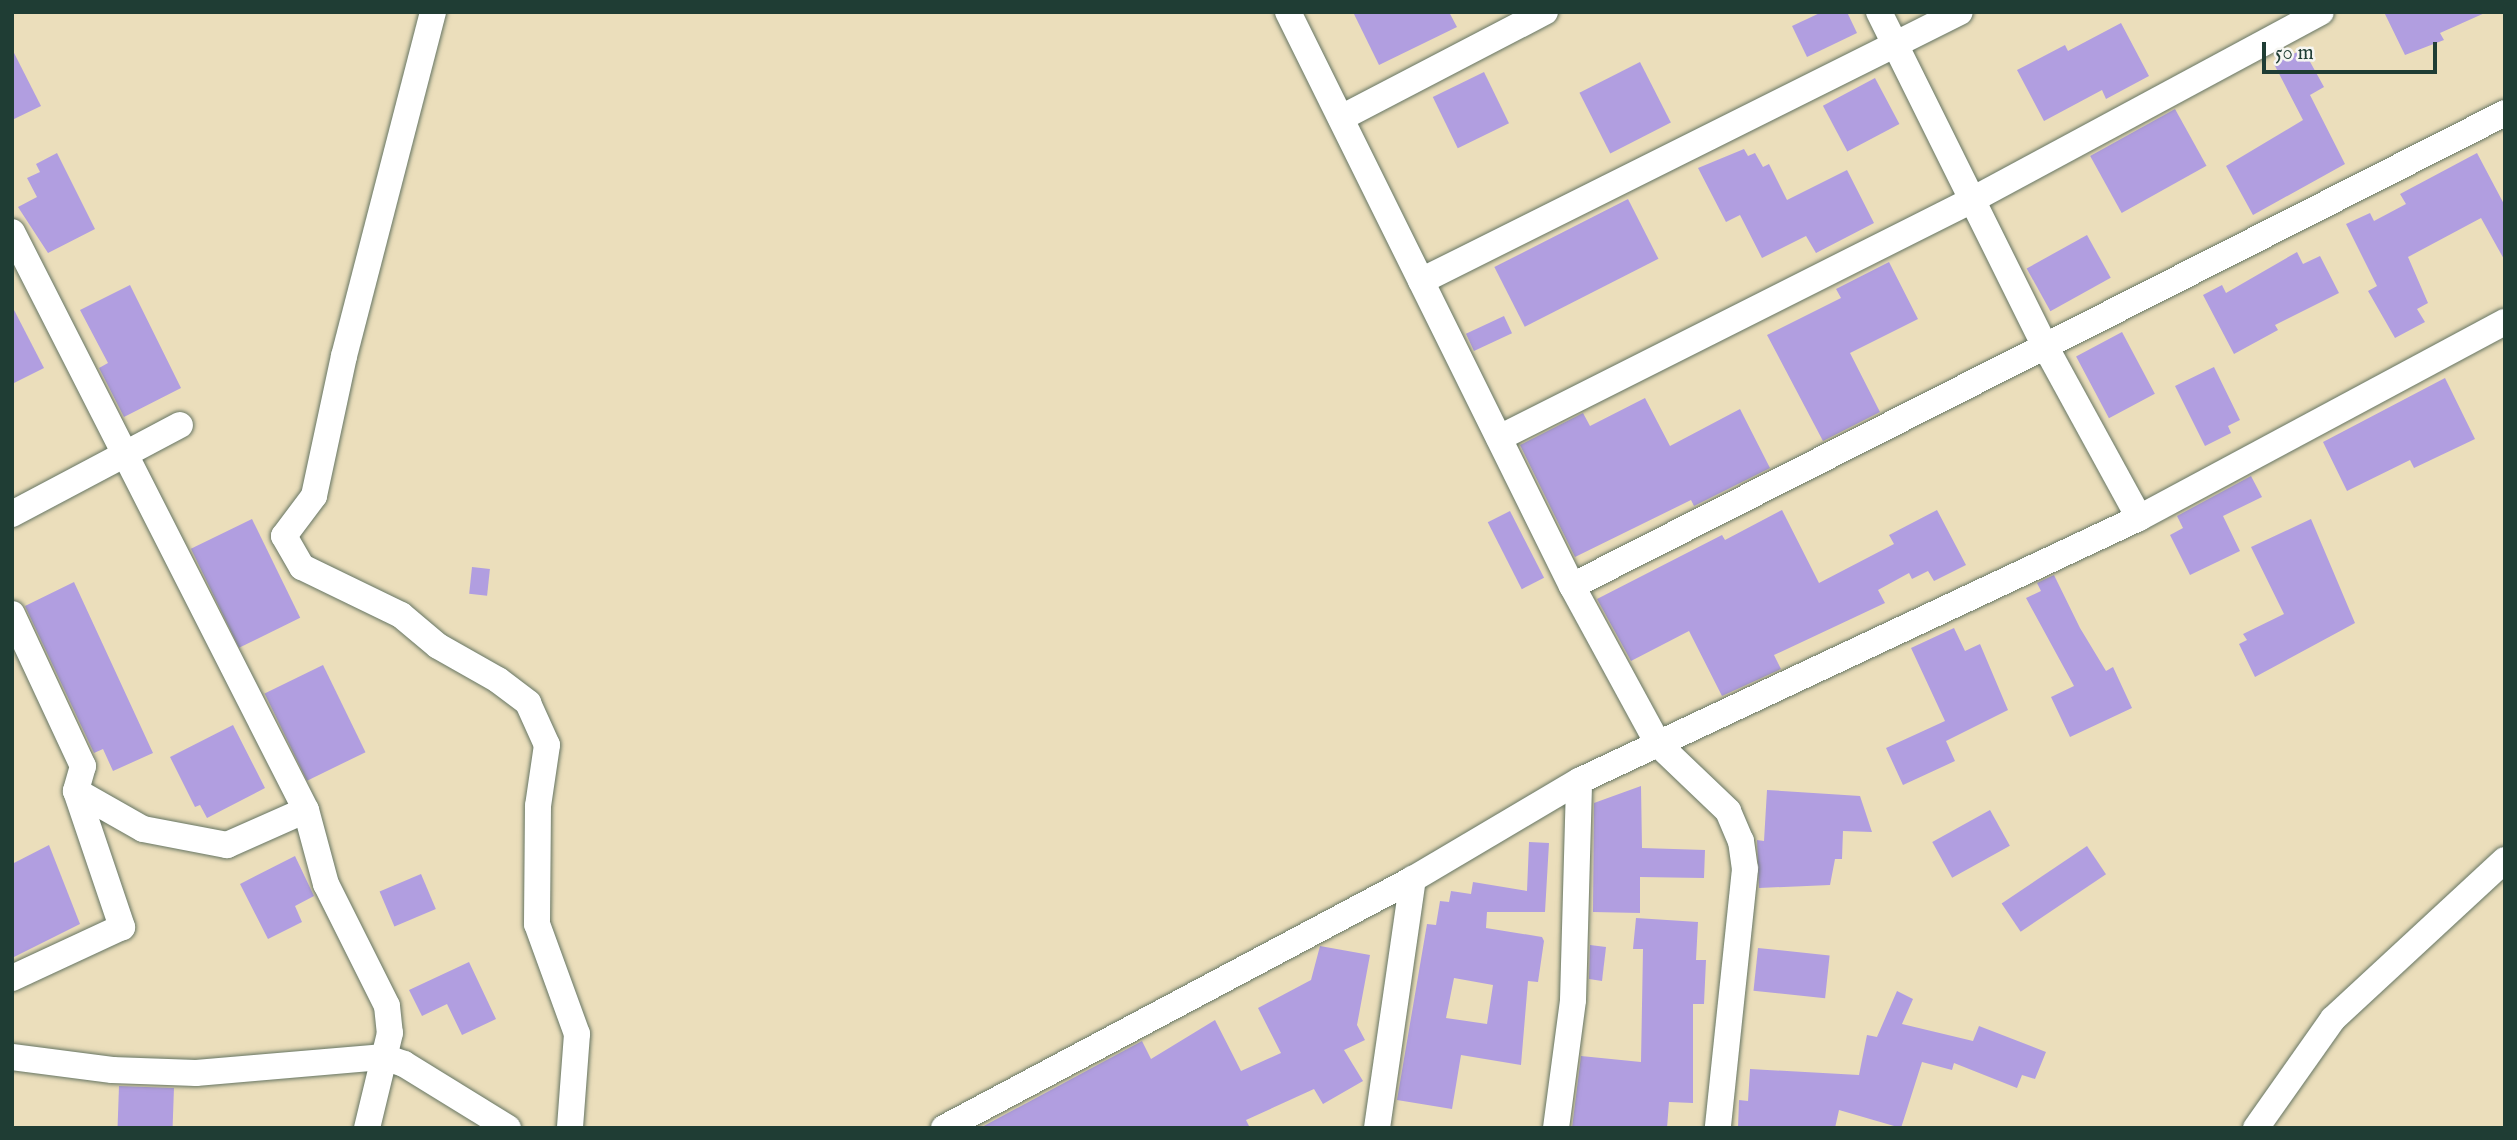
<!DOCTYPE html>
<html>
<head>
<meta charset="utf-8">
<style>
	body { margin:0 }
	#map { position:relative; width:2517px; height:1140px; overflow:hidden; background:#ebdebb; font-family:"IM FELL English",serif }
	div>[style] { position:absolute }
	.building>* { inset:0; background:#b19ee0; transform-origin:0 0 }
	.roads { filter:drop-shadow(0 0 2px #667563) drop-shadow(0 0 2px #667563) }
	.street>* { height:26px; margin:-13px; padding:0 13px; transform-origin:13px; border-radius:13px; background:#fff }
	span { translate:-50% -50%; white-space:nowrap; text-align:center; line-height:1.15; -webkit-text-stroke:6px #f6f6f2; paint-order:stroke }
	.frame { position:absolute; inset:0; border:14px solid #1f3d34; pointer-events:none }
	.scale { position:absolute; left:2262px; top:42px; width:175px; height:32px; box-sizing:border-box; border:4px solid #1f3d34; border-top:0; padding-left:9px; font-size:21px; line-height:24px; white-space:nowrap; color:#1f3d34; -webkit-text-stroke:5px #f6f6f2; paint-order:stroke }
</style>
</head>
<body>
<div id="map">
	<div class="building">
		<i style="clip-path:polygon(1353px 12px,1449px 12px,1457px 27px,1379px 65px)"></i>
		<i style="clip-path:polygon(1822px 12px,1847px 12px,1857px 33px,1807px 57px,1792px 26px)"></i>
		<i style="clip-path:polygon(2384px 12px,2487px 12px,2440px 33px,2444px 40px,2405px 55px)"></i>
		<i style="clip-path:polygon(2121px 23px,2149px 76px,2106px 99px,2102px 90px,2044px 121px,2017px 70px,2065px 45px,2068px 51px)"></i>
		<i style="clip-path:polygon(12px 49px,41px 106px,12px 120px)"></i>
		<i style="clip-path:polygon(2303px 49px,2324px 87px,2310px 95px,2345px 164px,2253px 215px,2226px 166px,2303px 120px,2274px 64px)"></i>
		<i style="left:1640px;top:62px;width:68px;height:68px;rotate:63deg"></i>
		<i style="left:1484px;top:72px;width:57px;height:57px;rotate:64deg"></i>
		<i style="left:1875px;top:78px;width:52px;height:59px;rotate:62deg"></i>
		<i style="left:2175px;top:109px;width:65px;height:97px;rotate:61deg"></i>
		<i style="clip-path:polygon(1744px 149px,1748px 156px,1755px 153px,1763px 167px,1769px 164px,1787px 200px,1847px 170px,1874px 223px,1816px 253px,1806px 236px,1762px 258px,1740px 215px,1726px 222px,1698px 168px)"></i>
		<i style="clip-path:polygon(57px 153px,95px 229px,48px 253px,18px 207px,37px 197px,27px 178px,40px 172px,36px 164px)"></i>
		<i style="clip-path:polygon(2477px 153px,2505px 206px,2505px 261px,2481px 218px,2408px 257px,2428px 303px,2417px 309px,2425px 322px,2395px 338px,2368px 291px,2377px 286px,2346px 224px,2370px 213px,2374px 221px,2406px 204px,2400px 194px)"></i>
		<i style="left:1628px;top:199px;width:67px;height:150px;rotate:63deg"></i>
		<i style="left:2087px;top:235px;width:49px;height:69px;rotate:61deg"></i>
		<i style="clip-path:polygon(2297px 252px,2303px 264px,2320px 256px,2339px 293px,2275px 325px,2278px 330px,2234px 354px,2203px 295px,2222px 285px,2226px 293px)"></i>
		<i style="clip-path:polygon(1889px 262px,1918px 319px,1850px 353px,1880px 412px,1823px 441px,1767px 335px,1841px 298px,1836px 289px)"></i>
		<i style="clip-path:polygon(130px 285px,181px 388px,124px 417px,99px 368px,108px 363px,80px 310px)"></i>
		<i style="clip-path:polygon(12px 306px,44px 368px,12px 384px)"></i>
		<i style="left:1504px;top:316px;width:19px;height:42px;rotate:65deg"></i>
		<i style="left:2122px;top:332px;width:70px;height:52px;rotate:62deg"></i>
		<i style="clip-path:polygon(2214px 367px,2240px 420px,2228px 426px,2231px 433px,2205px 446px,2175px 386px)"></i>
		<i style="clip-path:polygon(2445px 378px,2475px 439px,2414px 468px,2410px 460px,2347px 491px,2323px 442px)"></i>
		<i style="clip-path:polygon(1645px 398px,1670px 446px,1740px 409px,1770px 468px,1694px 506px,1691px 500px,1575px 557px,1520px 445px,1583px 413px,1590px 426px)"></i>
		<i style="clip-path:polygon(2251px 476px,2262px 497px,2223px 516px,2240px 551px,2190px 575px,2170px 535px,2183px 528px,2177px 516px)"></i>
		<i style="clip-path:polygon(1782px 510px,1819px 583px,1894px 544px,1889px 535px,1937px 510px,1966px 565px,1934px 581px,1928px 571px,1912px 579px,1909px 573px,1878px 590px,1885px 603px,1774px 655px,1781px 669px,1722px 696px,1689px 631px,1631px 661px,1597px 599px,1722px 535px,1725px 540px)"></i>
		<i style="left:1510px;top:511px;width:75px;height:25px;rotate:63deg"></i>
		<i style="left:252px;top:519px;width:110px;height:68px;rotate:64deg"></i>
		<i style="clip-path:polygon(2311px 519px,2355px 623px,2255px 677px,2239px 644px,2247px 640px,2243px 634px,2284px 614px,2251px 547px)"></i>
		<i style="left:472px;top:567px;width:18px;height:27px;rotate:6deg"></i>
		<i style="clip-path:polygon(2054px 575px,2080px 628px,2106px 671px,2113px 667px,2132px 708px,2070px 737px,2051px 697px,2074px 686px,2026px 598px,2041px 591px,2037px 583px)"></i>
		<i style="clip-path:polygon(74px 582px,153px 753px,113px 771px,103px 749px,94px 753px,25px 606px)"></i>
		<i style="clip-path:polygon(1954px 628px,1965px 651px,1980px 644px,2008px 710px,1946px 741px,1955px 761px,1903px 785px,1886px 748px,1945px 721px,1911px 648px)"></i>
		<i style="left:323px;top:665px;width:97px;height:65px;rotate:64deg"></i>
		<i style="clip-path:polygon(233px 725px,265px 788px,207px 818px,200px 805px,195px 807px,170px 757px)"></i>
		<i style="clip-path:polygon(1641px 786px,1642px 848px,1705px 850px,1704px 878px,1640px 877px,1640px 913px,1593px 912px,1594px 803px)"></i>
		<i style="clip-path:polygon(1767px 790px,1860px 796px,1872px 832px,1843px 831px,1842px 859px,1835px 859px,1830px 885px,1759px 888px,1757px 840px,1764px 841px)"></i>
		<i style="left:1990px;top:810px;width:41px;height:66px;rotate:61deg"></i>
		<i style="clip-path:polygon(evenodd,1529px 842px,1549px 843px,1545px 912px,1487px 912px,1486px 928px,1542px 937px,1544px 941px,1538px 982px,1528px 981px,1521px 1065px,1461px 1055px,1452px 1109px,1397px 1100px,1427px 924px,1436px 925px,1440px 901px,1449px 902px,1451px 891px,1471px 894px,1473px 882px,1527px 891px,1529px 842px,1454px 978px,1493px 985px,1487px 1024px,1446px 1018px,1454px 978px)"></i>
		<i style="clip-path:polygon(49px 845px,80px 924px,12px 958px,12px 864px)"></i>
		<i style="left:2087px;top:846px;width:34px;height:103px;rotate:56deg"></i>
		<i style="clip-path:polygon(295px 856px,314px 896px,295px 906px,302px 922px,268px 939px,240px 884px)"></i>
		<i style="left:421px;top:874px;width:38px;height:45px;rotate:67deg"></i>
		<i style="clip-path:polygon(1636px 918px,1698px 922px,1696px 960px,1706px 960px,1704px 1004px,1693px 1004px,1693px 1103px,1669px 1102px,1667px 1128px,1572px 1128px,1581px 1056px,1641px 1062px,1643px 949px,1633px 949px)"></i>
		<i style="clip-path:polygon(1590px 945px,1606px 947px,1602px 981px,1589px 979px)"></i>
		<i style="clip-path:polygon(1320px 946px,1370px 955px,1357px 1025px,1365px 1040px,1344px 1050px,1363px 1081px,1323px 1104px,1314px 1089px,1246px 1120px,1250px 1128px,980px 1128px,1142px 1041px,1151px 1059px,1215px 1020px,1241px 1071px,1281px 1053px,1258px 1008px,1311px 980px)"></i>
		<i style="left:1758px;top:948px;width:72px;height:43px;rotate:6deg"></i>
		<i style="clip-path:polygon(469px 962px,496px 1019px,462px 1035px,447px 1004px,422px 1016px,409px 990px)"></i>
		<i style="clip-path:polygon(1897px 991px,1913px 999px,1902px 1024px,1973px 1041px,1979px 1026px,2046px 1052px,2035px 1079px,2022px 1075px,2017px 1088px,1954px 1063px,1952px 1070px,1922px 1062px,1901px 1128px,1839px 1110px,1835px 1128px,1738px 1128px,1739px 1100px,1748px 1101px,1750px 1069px,1859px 1075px,1867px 1035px,1877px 1037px)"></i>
		<i style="left:119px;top:1086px;width:55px;height:40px;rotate:2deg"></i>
	</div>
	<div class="roads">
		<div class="street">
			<i style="left:433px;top:12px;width:355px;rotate:104.5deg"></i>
			<i style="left:344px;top:356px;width:143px;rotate:102.1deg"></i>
			<i style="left:314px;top:496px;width:50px;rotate:126.9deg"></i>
			<i style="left:284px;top:536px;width:36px;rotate:60deg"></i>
			<i style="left:302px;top:567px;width:110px;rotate:25.9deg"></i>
			<i style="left:401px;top:615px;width:48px;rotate:40deg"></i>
			<i style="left:438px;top:646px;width:69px;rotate:29.5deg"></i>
			<i style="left:498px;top:680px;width:38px;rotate:37deg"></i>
			<i style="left:528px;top:703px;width:46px;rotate:65.7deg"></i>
			<i style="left:547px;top:745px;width:62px;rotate:98.4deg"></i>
			<i style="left:538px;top:806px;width:118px;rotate:90.5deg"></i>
			<i style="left:537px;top:924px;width:117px;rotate:70deg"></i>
			<i style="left:577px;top:1034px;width:94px;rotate:94.3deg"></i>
			<i style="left:1288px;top:12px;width:640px;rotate:63.68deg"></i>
			<i style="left:1572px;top:586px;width:180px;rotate:61.4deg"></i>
			<i style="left:1658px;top:744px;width:97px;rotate:43.7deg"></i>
			<i style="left:1728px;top:811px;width:33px;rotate:67deg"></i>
			<i style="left:1741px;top:841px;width:28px;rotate:82deg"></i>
			<i style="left:1745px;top:869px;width:260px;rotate:96deg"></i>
			<i style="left:1879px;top:12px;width:373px;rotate:63.6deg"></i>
			<i style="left:2045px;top:346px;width:196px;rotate:61.3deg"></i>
			<i style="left:1341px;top:118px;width:230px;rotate:-27.5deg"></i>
			<i style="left:12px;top:232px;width:648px;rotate:63.04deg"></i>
			<i style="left:306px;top:810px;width:77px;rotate:74.9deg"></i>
			<i style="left:326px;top:884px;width:136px;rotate:63.4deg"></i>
			<i style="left:387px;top:1006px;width:27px;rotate:84deg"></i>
			<i style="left:390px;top:1033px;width:98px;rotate:103.6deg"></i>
			<i style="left:1421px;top:281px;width:602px;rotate:-26.52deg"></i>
			<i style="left:1499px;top:438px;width:530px;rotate:-26.71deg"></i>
			<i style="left:1972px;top:200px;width:396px;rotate:-28.3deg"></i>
			<i style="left:12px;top:514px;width:190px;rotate:-27.9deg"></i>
			<i style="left:1572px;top:586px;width:1046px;rotate:-26.88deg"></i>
			<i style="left:12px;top:614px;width:168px;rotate:65deg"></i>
			<i style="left:83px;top:766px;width:26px;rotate:106deg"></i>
			<i style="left:76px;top:791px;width:144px;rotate:71.3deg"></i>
			<i style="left:122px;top:927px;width:121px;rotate:155.1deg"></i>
			<i style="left:76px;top:791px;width:77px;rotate:29.6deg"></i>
			<i style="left:143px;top:829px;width:86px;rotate:10.8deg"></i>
			<i style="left:227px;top:845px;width:86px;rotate:-23.9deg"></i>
			<i style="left:12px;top:1057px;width:101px;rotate:7.4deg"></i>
			<i style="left:112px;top:1070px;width:84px;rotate:2deg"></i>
			<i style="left:196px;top:1073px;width:189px;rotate:-4.9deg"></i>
			<i style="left:384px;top:1057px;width:21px;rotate:19deg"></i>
			<i style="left:404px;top:1064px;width:122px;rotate:31.6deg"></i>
			<i style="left:944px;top:1128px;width:531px;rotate:-27.96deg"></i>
			<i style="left:1413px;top:879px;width:193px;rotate:-30.6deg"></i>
			<i style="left:1579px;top:781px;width:619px;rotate:-25.16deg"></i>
			<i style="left:2139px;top:518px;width:415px;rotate:-28.2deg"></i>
			<i style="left:1377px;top:1128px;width:252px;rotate:-81.8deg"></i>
			<i style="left:1556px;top:1128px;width:129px;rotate:-82.4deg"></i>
			<i style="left:1573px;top:1000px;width:219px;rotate:-88.4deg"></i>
			<i style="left:2256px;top:1128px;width:133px;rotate:-54.8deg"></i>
			<i style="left:2333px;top:1019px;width:234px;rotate:-42.8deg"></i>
		</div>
	</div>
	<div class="frame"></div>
	<div class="scale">50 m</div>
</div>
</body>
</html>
